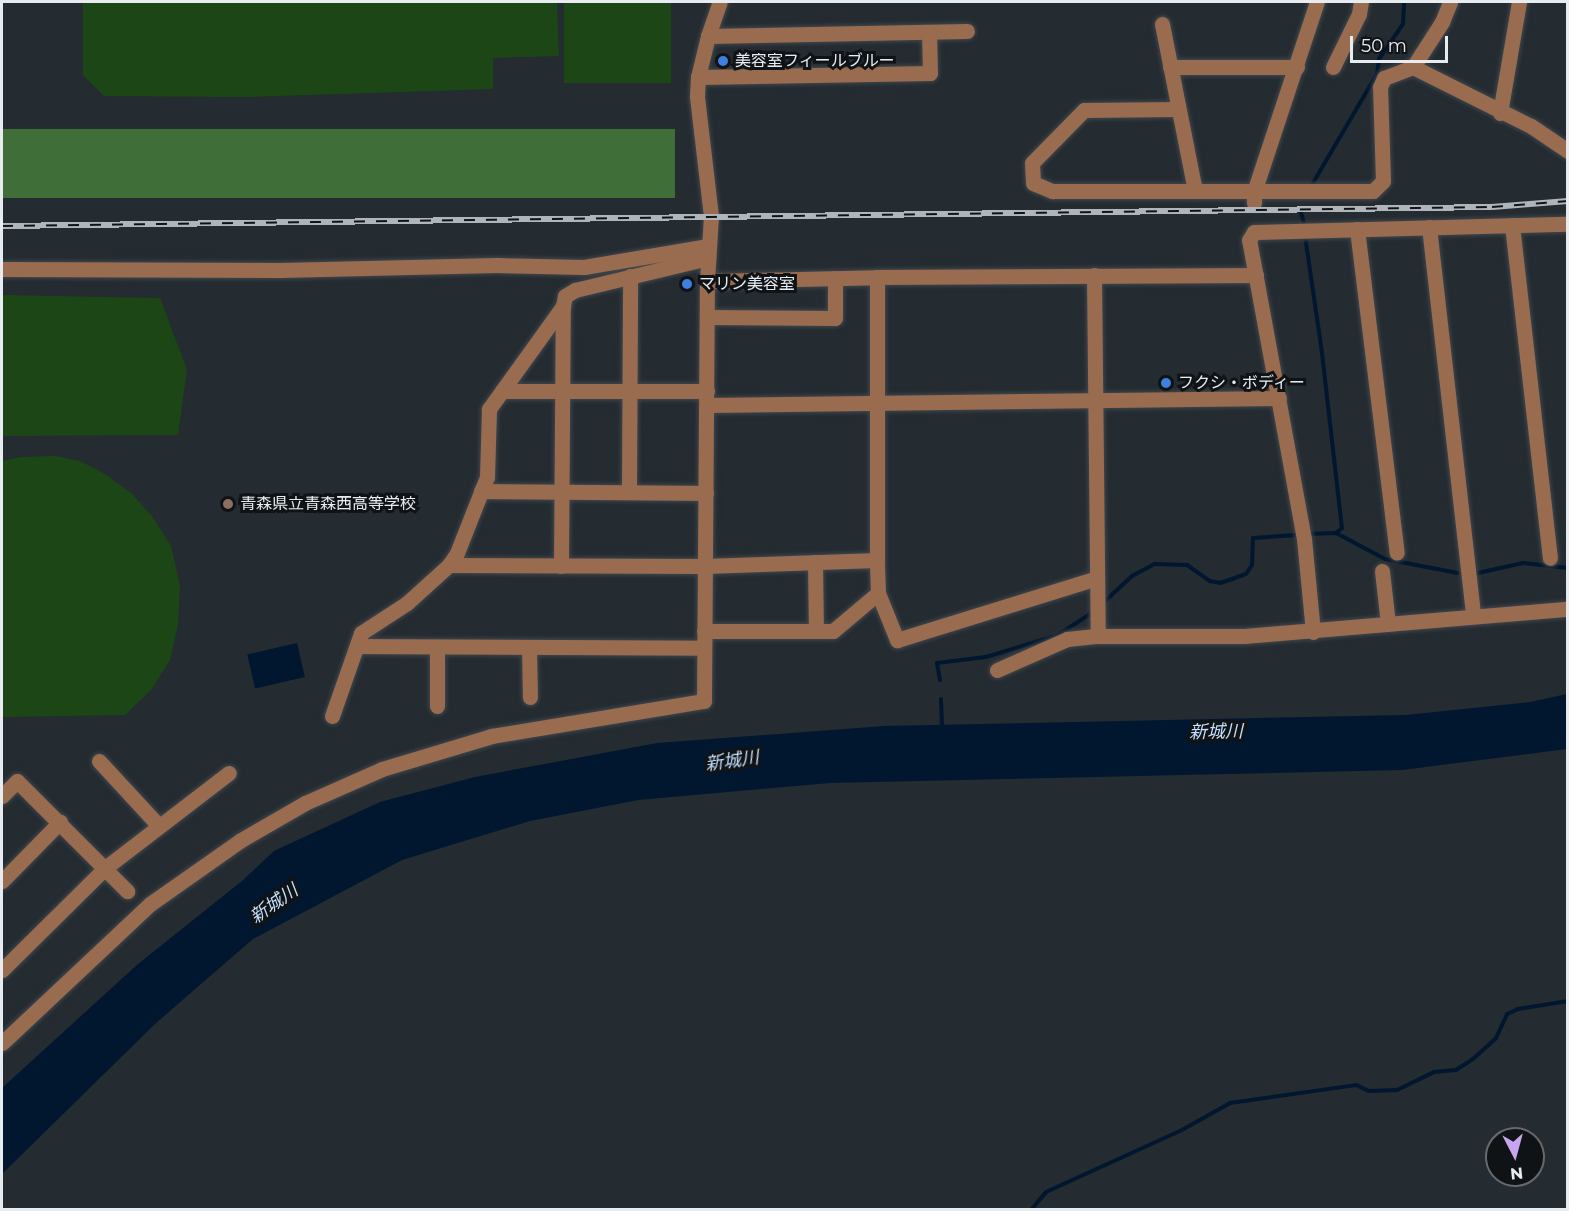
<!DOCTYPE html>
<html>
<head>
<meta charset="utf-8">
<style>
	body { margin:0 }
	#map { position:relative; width:1569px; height:1211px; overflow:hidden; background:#242b31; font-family:Montserrat,"Noto Sans JP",sans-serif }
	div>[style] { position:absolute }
	.green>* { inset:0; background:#1d4616; transform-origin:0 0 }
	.forest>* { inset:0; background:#3f6e38; transform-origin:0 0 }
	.water>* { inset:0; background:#00172f; transform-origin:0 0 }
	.stream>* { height:4px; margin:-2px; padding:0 2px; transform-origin:2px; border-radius:2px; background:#00172f }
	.roads { filter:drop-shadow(0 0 2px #3f464c) drop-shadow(0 0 2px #3f464c) }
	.minor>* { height:15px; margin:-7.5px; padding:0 7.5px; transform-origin:7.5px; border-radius:7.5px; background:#996c50 }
	.rail>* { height:6px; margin-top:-3px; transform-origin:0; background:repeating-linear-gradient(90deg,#101316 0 11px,#afb5ba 0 22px); box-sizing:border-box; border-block:2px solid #afb5ba }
	.dots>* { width:16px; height:16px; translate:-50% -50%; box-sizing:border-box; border:3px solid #101316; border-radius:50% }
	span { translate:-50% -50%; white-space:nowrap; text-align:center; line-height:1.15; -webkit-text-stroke:6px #101316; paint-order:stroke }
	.poi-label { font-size:16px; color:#e7ecf1 }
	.left { translate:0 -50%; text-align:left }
	.water-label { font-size:18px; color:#c3dffd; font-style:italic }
	.frame { position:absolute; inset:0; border:3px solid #e7ecf1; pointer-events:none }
	.north { position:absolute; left:1485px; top:1127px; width:60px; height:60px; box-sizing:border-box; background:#101316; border:2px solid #666a6e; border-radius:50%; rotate:174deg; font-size:16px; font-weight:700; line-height:24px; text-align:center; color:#e7ecf1 }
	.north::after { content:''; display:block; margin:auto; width:21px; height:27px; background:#c8a6ef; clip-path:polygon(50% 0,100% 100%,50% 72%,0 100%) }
	.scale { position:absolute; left:1350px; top:36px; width:98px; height:27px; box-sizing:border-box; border:3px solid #e7ecf1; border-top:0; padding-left:8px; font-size:18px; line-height:21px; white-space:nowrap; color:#e7ecf1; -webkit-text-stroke:4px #101316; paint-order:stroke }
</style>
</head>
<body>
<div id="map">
	<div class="green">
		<i style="clip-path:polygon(83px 2px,557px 2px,559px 56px,493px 58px,493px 89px,246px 97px,104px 96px,83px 75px)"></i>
		<i style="left:564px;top:2px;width:107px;height:81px"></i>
		<i style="clip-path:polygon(2px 295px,160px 298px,187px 370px,178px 435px,2px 436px)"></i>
		<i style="clip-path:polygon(55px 456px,80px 461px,105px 474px,131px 493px,152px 516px,171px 546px,180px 586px,178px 625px,170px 660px,151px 690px,125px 715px,2px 717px,2px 461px,21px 457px)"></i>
	</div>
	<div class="forest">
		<i style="left:2px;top:129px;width:673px;height:69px"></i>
	</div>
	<div class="water">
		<i style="left:297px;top:643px;width:35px;height:51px;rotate:77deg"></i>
		<i style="clip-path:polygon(1567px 694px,1567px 749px,1402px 770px,830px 783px,638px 800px,530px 821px,402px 860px,253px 939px,156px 1023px,2px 1174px,2px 1088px,138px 964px,242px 881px,274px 851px,380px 802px,475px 777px,657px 743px,884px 726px,1406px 715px,1530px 702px)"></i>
	</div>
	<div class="stream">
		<i style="left:1313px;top:183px;width:126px;rotate:-59.6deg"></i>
		<i style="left:1377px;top:74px;width:15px;rotate:-82deg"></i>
		<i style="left:1379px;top:59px;width:42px;rotate:-55.6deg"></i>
		<i style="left:1403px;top:24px;width:22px;rotate:-87deg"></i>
		<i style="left:1301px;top:213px;width:10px;rotate:73deg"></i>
		<i style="left:1305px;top:236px;width:118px;rotate:81.7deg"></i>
		<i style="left:1322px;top:353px;width:176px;rotate:83.5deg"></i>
		<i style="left:1342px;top:528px;width:8px;rotate:140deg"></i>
		<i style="left:1336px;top:533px;width:24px;rotate:178deg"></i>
		<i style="left:1336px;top:533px;width:55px;rotate:28deg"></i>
		<i style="left:1385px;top:559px;width:74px;rotate:10.9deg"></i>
		<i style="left:1478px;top:573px;width:46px;rotate:-12.5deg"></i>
		<i style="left:1523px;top:563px;width:45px;rotate:6.3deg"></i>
		<i style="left:1103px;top:603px;width:40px;rotate:-43deg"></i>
		<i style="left:1132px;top:576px;width:26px;rotate:-28deg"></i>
		<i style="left:1155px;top:564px;width:32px;rotate:2deg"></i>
		<i style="left:1187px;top:565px;width:28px;rotate:35deg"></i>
		<i style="left:1210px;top:581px;width:10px;rotate:11deg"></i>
		<i style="left:1220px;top:583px;width:13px;rotate:-18deg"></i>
		<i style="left:1232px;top:579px;width:15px;rotate:-20deg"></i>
		<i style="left:1246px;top:574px;width:11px;rotate:-56deg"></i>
		<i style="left:1252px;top:565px;width:27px;rotate:-88deg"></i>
		<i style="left:1253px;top:538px;width:43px;rotate:-4deg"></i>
		<i style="left:940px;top:680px;width:17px;rotate:-100deg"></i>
		<i style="left:937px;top:663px;width:49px;rotate:-7deg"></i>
		<i style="left:986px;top:657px;width:75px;rotate:-17deg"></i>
		<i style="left:1058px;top:635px;width:42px;rotate:-33.3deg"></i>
		<i style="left:941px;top:699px;width:30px;rotate:88deg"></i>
		<i style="left:1031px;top:1210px;width:23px;rotate:-50deg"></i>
		<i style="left:1046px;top:1192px;width:147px;rotate:-24.5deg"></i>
		<i style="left:1180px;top:1131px;width:57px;rotate:-29.2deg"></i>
		<i style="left:1230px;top:1103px;width:127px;rotate:-8.1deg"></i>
		<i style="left:1356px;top:1085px;width:14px;rotate:25deg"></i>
		<i style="left:1369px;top:1091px;width:28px;rotate:-2deg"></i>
		<i style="left:1397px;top:1090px;width:41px;rotate:-25.9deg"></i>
		<i style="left:1434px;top:1072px;width:22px;rotate:-5deg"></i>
		<i style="left:1456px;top:1070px;width:20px;rotate:-33deg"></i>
		<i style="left:1473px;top:1059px;width:31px;rotate:-42deg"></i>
		<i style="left:1496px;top:1038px;width:26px;rotate:-65deg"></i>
		<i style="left:1507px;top:1014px;width:12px;rotate:-24deg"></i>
		<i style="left:1518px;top:1009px;width:51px;rotate:-9.1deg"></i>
	</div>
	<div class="roads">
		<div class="minor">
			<i style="left:1162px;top:24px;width:170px;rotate:78.8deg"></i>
			<i style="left:708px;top:36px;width:259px;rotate:-1.1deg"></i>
			<i style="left:1170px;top:67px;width:127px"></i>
			<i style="left:1333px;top:67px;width:59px;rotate:-63.9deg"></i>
			<i style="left:1359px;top:14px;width:12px;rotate:-81deg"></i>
			<i style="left:1413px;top:67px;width:132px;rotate:26.6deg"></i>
			<i style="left:1531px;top:126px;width:45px;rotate:34deg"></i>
			<i style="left:698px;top:77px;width:232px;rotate:-1deg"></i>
			<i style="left:930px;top:73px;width:41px;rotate:-91.4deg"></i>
			<i style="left:1178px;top:109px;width:94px;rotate:179.4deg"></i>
			<i style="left:1084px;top:110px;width:74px;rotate:134.5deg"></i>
			<i style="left:1032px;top:163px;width:20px;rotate:87deg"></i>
			<i style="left:1033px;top:183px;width:21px;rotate:23deg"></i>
			<i style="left:1052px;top:191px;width:321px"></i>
			<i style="left:1373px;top:191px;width:14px;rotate:-45deg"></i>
			<i style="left:1383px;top:181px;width:94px;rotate:-91.8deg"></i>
			<i style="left:1380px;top:87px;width:10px;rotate:-66deg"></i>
			<i style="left:1384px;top:78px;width:31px;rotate:-21deg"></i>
			<i style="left:1413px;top:67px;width:54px;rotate:-57.2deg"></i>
			<i style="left:1442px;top:22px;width:22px;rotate:-68deg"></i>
			<i style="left:1500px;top:113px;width:113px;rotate:-80.3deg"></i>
			<i style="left:1254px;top:203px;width:11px;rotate:-90deg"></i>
			<i style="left:1254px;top:192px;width:200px;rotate:-71.7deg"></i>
			<i style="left:1512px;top:225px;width:335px;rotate:83.5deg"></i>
			<i style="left:1429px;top:227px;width:391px;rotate:83.5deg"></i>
			<i style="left:1357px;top:229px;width:326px;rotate:83deg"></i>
			<i style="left:2px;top:269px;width:278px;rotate:0.2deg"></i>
			<i style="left:280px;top:270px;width:217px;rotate:-1.3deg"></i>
			<i style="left:497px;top:265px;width:87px;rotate:1.3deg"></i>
			<i style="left:584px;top:267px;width:126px;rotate:-9.6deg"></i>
			<i style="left:1094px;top:275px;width:361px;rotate:89.4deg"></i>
			<i style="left:707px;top:281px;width:170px;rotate:-1.3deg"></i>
			<i style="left:877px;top:277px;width:379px;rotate:-0.3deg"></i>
			<i style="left:707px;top:317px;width:128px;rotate:0.4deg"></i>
			<i style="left:835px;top:318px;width:40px;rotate:-90deg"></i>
			<i style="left:502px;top:391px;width:205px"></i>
			<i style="left:707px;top:405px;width:572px;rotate:-0.7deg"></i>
			<i style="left:481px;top:491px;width:225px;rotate:0.5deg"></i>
			<i style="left:629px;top:491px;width:215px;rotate:-89.7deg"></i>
			<i style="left:815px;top:562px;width:69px;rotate:89.2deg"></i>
			<i style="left:449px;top:565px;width:256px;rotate:0.2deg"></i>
			<i style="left:705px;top:566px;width:172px;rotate:-2deg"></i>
			<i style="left:877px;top:560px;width:283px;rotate:-90deg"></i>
			<i style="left:561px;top:566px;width:260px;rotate:-89.6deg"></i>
			<i style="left:563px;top:306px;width:10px;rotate:-79deg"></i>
			<i style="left:565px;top:296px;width:12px;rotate:-31deg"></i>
			<i style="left:575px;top:290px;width:137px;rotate:-13.5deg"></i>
			<i style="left:1382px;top:571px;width:53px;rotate:83.5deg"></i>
			<i style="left:878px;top:593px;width:51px;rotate:68deg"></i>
			<i style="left:897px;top:640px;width:209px;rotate:-17.2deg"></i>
			<i style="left:704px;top:631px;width:129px"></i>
			<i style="left:833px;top:631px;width:59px;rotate:-40.2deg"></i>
			<i style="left:878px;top:593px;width:33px;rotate:-92deg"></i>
			<i style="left:1313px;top:632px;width:93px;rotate:-95.5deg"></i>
			<i style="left:1304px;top:539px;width:304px;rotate:-100.4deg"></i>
			<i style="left:1249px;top:240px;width:9px;rotate:-58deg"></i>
			<i style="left:1254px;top:232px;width:314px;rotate:-1.5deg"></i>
			<i style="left:357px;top:646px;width:347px;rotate:0.3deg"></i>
			<i style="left:529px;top:647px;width:50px;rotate:88.9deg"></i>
			<i style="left:997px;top:670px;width:77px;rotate:-23.9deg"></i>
			<i style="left:1067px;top:639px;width:31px;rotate:-6deg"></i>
			<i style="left:1098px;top:636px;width:146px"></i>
			<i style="left:1244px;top:636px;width:325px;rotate:-4.8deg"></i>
			<i style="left:437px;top:706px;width:59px;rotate:-90deg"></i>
			<i style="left:332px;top:716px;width:88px;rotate:-70.7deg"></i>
			<i style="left:361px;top:633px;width:55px;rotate:-33.1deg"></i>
			<i style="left:407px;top:603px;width:57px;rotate:-42.1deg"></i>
			<i style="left:449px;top:565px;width:14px;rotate:-56deg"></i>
			<i style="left:457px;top:553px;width:82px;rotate:-68.5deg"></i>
			<i style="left:487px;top:477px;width:68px;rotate:-88.3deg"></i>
			<i style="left:489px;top:409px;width:127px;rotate:-54.3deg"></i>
			<i style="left:99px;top:761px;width:88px;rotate:47.3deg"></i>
			<i style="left:2px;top:796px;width:21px;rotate:-45deg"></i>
			<i style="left:17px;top:781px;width:156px;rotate:45deg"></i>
			<i style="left:2px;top:881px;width:83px;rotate:-45.5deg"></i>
			<i style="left:2px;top:970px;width:145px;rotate:-44.7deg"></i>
			<i style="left:105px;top:868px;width:156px;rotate:-37.5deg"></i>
			<i style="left:2px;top:1043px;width:203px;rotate:-43.2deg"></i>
			<i style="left:150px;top:904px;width:111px;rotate:-35.1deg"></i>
			<i style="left:241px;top:840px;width:74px;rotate:-30deg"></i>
			<i style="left:305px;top:803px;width:84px;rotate:-23.8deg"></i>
			<i style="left:382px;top:769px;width:115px;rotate:-16.7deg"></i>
			<i style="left:492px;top:736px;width:215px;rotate:-9.4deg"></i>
			<i style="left:704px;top:701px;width:420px;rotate:-89.6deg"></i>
			<i style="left:707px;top:281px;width:65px;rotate:-86.5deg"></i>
			<i style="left:711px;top:216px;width:121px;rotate:-96.7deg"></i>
			<i style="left:697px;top:96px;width:19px;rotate:-87deg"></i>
			<i style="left:698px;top:77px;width:42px;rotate:-76.3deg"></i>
			<i style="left:708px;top:36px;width:36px;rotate:-71deg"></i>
		</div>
	</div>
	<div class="rail">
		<i style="left:2px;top:226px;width:1490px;rotate:-0.73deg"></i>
		<i style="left:1492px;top:207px;width:76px;rotate:-4.5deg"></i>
	</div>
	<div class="dots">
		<i style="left:723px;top:61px;background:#3f7fe0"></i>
		<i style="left:687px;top:284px;background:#3f7fe0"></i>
		<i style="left:1166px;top:383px;background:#3f7fe0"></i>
		<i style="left:228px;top:504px;background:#8d6e63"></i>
	</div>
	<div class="poi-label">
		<span class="left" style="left:735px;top:61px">美容室フィールブルー</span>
		<span class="left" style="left:699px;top:284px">マリン美容室</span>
		<span class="left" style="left:1178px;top:383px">フクシ・ボディー</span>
		<span class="left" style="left:240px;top:504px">青森県立青森西高等学校</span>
	</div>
	<div class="water-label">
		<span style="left:1216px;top:732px;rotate:-1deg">新城川</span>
		<span style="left:732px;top:761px;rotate:-8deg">新城川</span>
		<span style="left:274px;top:904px;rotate:-35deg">新城川</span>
	</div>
	<div class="frame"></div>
	<div class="north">N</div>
	<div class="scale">50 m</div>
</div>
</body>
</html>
